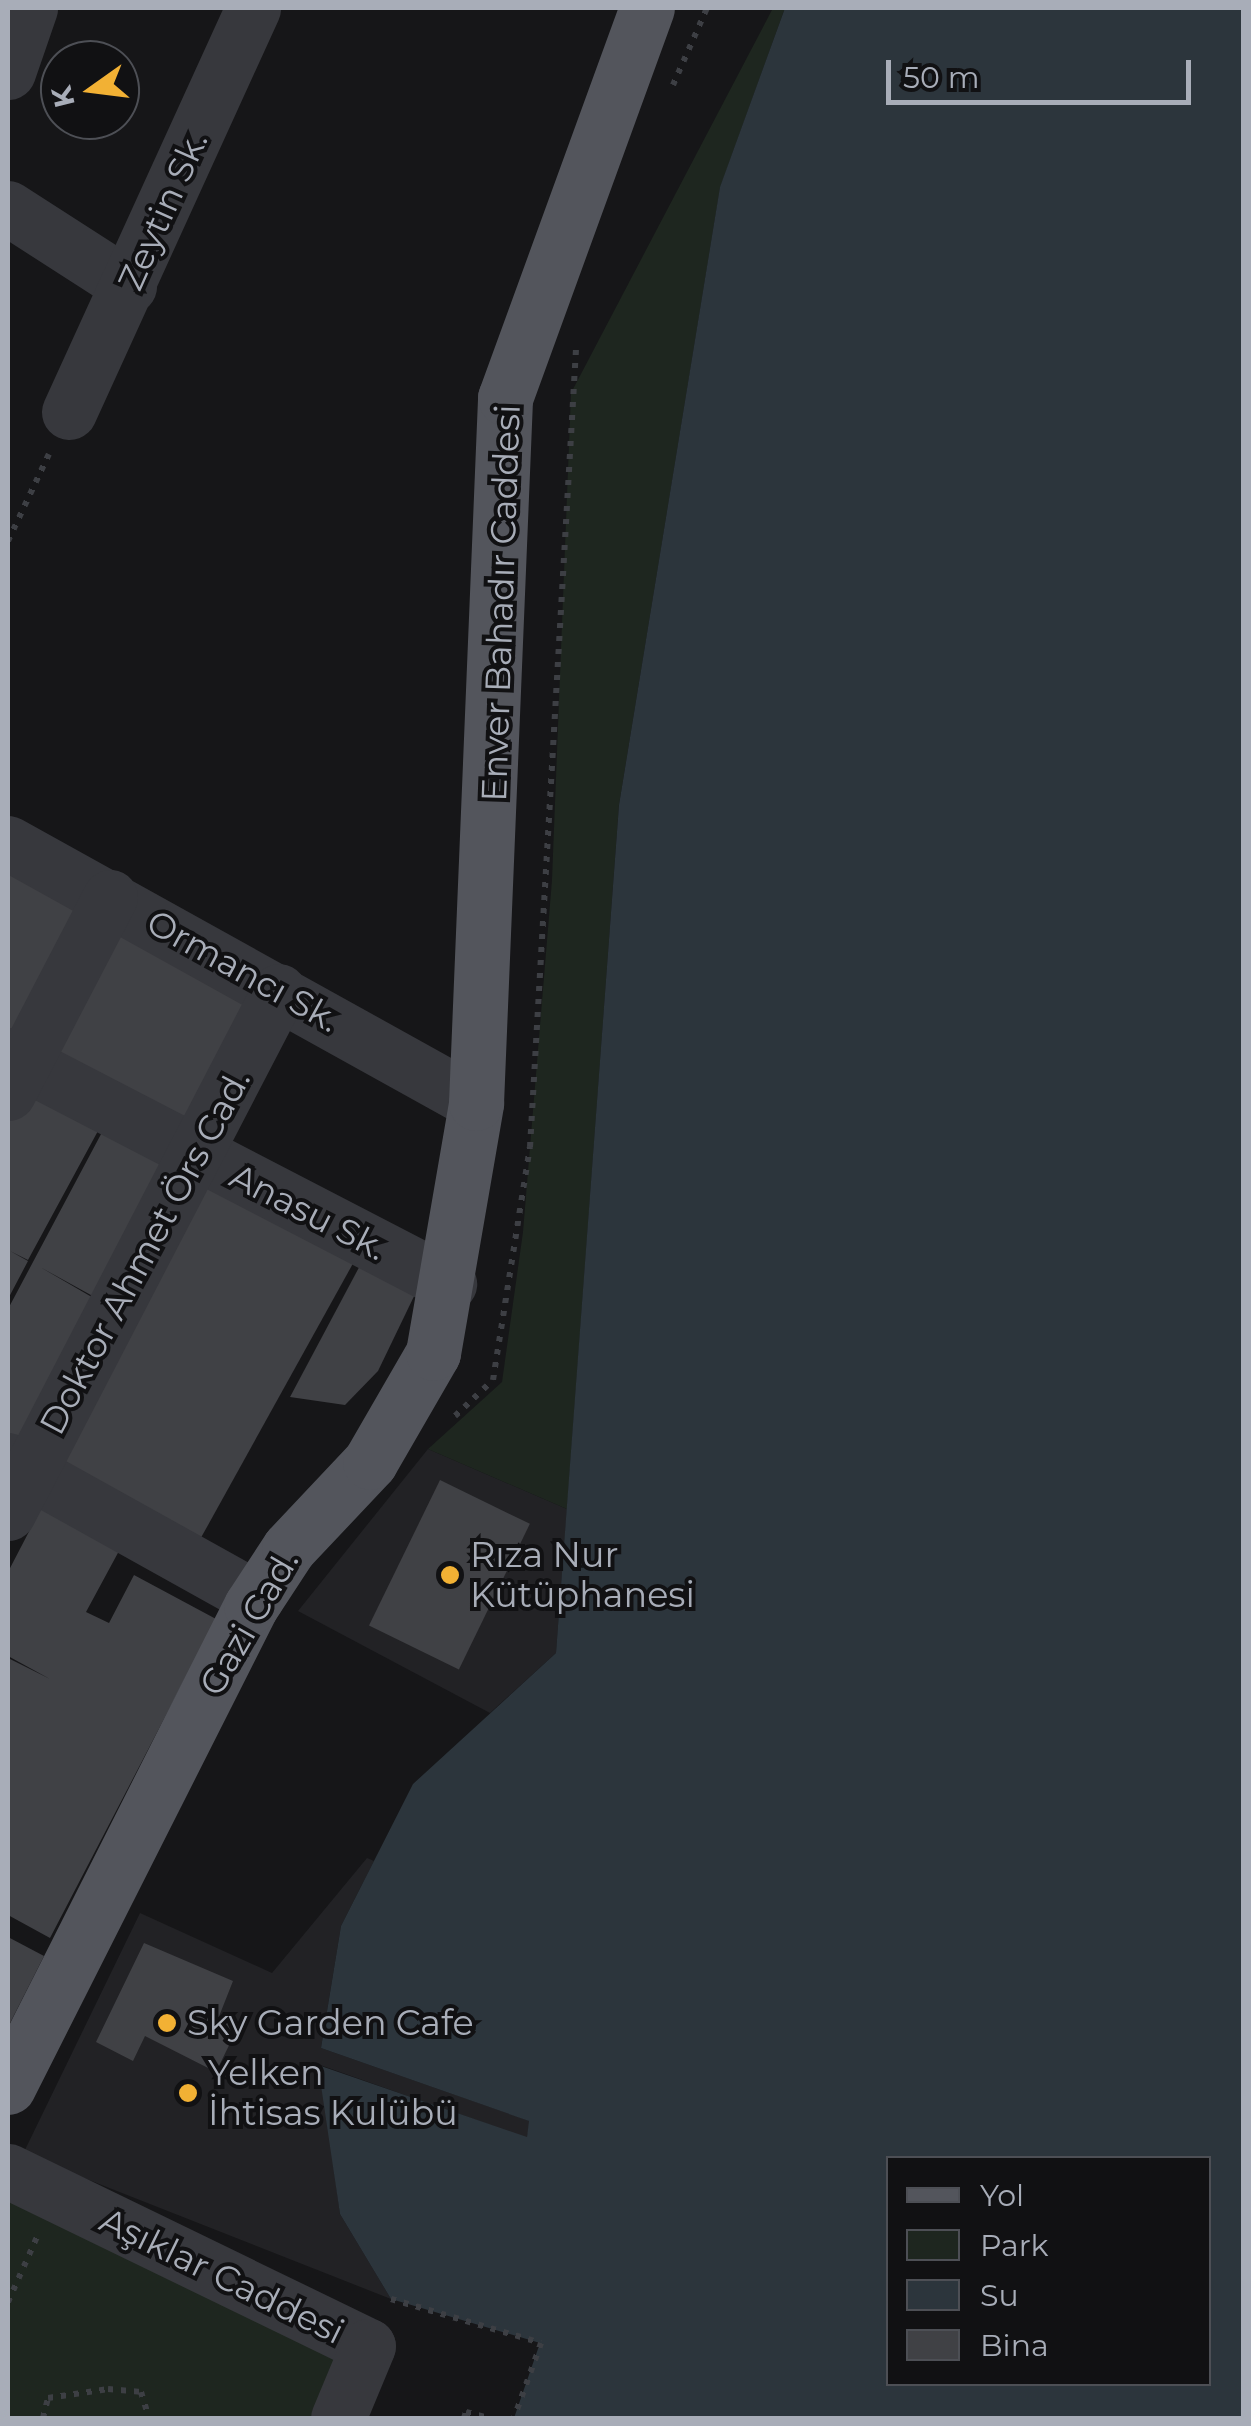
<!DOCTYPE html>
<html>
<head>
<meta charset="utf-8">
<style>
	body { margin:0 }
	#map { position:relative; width:1251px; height:2426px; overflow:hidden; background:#161618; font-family:Montserrat,sans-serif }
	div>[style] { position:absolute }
	.built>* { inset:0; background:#222225 }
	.green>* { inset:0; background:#1e261f }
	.water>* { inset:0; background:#2c353c }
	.building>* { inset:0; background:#404145; transform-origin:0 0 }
	.path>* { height:6px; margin-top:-3px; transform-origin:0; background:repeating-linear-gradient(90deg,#3d3f44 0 5px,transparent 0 13px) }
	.minor>* { height:55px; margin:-27.5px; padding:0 27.5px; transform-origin:27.5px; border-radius:27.5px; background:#37383d }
	.major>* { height:55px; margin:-27.5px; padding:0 27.5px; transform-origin:27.5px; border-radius:27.5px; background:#53555c }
	.dots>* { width:28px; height:28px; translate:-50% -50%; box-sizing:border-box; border:5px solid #111113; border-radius:50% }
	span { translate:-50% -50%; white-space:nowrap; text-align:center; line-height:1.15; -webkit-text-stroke:8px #111113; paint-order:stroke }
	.street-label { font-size:35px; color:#a8adb8 }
	.poi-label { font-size:35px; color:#a8adb8 }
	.left { translate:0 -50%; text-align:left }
	.frame { position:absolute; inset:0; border:10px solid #a8adb8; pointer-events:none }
	.legend { position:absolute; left:886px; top:2156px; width:325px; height:230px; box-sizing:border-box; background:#111113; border:2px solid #4d4f55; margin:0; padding:12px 18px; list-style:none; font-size:30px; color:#a8adb8 }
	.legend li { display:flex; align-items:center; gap:20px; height:50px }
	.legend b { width:50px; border:2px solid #4d4f55 }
	.north { position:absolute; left:40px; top:40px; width:100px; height:100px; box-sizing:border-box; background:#111113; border:2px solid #4d4f55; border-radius:50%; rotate:256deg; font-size:28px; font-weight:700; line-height:40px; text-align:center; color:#a8adb8 }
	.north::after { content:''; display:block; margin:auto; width:35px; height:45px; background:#f2b134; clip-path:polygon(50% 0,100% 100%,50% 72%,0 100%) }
	.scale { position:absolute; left:886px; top:60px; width:305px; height:45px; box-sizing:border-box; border:5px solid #a8adb8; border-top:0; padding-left:12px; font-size:30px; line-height:35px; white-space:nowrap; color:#a8adb8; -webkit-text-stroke:8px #111113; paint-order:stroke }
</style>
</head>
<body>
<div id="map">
	<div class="built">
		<i style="clip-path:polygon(428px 1449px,567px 1509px,556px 1653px,490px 1713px,298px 1611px)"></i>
		<i style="clip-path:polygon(367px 1858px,374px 1861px,341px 1926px,321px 2048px,530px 2121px,527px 2138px,320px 2065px,340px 2214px,391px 2299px,23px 2154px,140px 1913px,272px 1973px)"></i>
	</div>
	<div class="green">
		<i style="clip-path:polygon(773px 8px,785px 8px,720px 188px,619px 805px,567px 1509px,428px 1449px,502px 1382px,523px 1232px,552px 880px,571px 393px)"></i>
		<i style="clip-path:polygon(8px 2185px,368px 2346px,338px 2418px,8px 2418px)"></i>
	</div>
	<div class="water">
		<i style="clip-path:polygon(evenodd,785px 8px,1243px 8px,1243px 2418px,514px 2418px,540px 2343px,391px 2299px,340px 2214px,318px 2065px,527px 2137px,529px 2121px,321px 2048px,341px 1926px,413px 1784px,556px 1653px,619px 805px,720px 187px,785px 8px,888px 2158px,1208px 2158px,1208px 2384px,888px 2384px,888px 2158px)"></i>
	</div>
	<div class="building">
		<i style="clip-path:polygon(8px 855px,90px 900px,8px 1046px)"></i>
		<i style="left:114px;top:908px;width:179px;height:168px;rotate:29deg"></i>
		<i style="clip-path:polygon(28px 1076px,105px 1118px,28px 1260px,10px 1251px,28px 1261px,8px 1299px,8px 1114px)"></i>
		<i style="clip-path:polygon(108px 1121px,186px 1164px,109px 1305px,40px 1267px,109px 1307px,32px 1448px,8px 1434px,8px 1309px)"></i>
		<i style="left:203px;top:1169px;width:177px;height:323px;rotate:29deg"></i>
		<i style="clip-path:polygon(364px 1258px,418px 1288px,378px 1371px,345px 1405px,290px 1397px)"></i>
		<i style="left:440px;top:1480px;width:100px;height:162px;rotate:26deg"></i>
		<i style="clip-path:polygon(48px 1495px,126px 1538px,86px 1612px,109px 1623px,134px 1575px,216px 1619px,50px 1938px,8px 1915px,8px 1658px,50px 1679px,8px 1656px,8px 1572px)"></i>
		<i style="clip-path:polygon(8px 1937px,44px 1956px,8px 2027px)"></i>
		<i style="clip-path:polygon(144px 1943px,233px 1981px,218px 2019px,238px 2027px,216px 2072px,145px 2036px,133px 2061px,96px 2042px)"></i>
	</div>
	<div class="path">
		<i style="left:673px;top:85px;width:84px;rotate:-66.2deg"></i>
		<i style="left:8px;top:541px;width:96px;rotate:-64.8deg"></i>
		<i style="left:455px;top:1416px;width:52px;rotate:-43.5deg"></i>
		<i style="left:493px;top:1380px;width:236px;rotate:-81deg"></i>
		<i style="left:530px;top:1147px;width:799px;rotate:-86.7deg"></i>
		<i style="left:391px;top:2299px;width:156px;rotate:16.3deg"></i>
		<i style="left:541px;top:2343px;width:80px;rotate:109.8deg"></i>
		<i style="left:8px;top:2302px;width:71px;rotate:-66deg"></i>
		<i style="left:43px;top:2418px;width:21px;rotate:-76deg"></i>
		<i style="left:48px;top:2398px;width:61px;rotate:-8.5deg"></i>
		<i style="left:108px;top:2389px;width:33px;rotate:5deg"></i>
		<i style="left:141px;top:2392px;width:27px;rotate:73deg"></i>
		<i style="left:464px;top:2418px;width:6px;rotate:-72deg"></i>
		<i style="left:466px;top:2412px;width:24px;rotate:15deg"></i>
	</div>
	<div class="minor">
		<i style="left:8px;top:72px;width:68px;rotate:-71deg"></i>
		<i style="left:8px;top:208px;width:144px;rotate:32.8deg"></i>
		<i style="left:69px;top:412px;width:444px;rotate:-65.5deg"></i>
		<i style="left:8px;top:843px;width:535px;rotate:29.05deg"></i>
		<i style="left:8px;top:1055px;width:497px;rotate:27.4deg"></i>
		<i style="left:8px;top:1093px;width:221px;rotate:-62.5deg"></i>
		<i style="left:8px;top:1460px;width:284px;rotate:29.1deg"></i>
		<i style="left:8px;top:1513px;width:588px;rotate:-62.56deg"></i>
		<i style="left:8px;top:2171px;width:400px;rotate:25.9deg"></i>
		<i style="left:368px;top:2346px;width:78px;rotate:112.6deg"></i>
	</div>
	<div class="major">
		<i style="left:8px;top:2087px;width:539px;rotate:-63.2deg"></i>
		<i style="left:251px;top:1606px;width:69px;rotate:-56.8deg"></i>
		<i style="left:289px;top:1548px;width:118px;rotate:-46.7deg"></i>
		<i style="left:370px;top:1462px;width:126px;rotate:-60deg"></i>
		<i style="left:433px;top:1353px;width:254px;rotate:-80.2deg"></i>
		<i style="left:476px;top:1103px;width:706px;rotate:-87.64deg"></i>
		<i style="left:505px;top:398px;width:415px;rotate:-70deg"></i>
	</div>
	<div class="dots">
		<i style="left:450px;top:1575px;background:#f2b134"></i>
		<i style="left:167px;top:2023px;background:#f2b134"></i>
		<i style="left:188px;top:2093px;background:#f2b134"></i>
	</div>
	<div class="street-label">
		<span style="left:163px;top:211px;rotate:-66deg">Zeytin Sk.</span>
		<span style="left:501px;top:603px;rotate:-88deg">Enver Bahadır Caddesi</span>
		<span style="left:243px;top:971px;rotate:29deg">Ormancı Sk.</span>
		<span style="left:308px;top:1212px;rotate:27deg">Anasu Sk.</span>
		<span style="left:145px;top:1252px;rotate:-62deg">Doktor Ahmet Örs Cad.</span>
		<span style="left:249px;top:1623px;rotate:-60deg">Gazi Cad.</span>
		<span style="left:222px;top:2276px;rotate:26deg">Aşıklar Caddesi</span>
	</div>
	<div class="poi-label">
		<span class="left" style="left:470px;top:1575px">Rıza Nur<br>Kütüphanesi</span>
		<span class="left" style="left:187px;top:2023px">Sky Garden Cafe</span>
		<span class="left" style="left:208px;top:2093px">Yelken<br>İhtisas Kulübü</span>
	</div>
	<div class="frame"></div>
	<ul class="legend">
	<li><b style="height:12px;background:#53555c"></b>Yol</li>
	<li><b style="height:28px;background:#1e261f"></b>Park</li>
	<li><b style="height:28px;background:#2c353c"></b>Su</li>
	<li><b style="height:28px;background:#404145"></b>Bina</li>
	</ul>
	<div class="north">K</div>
	<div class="scale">50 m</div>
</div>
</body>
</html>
